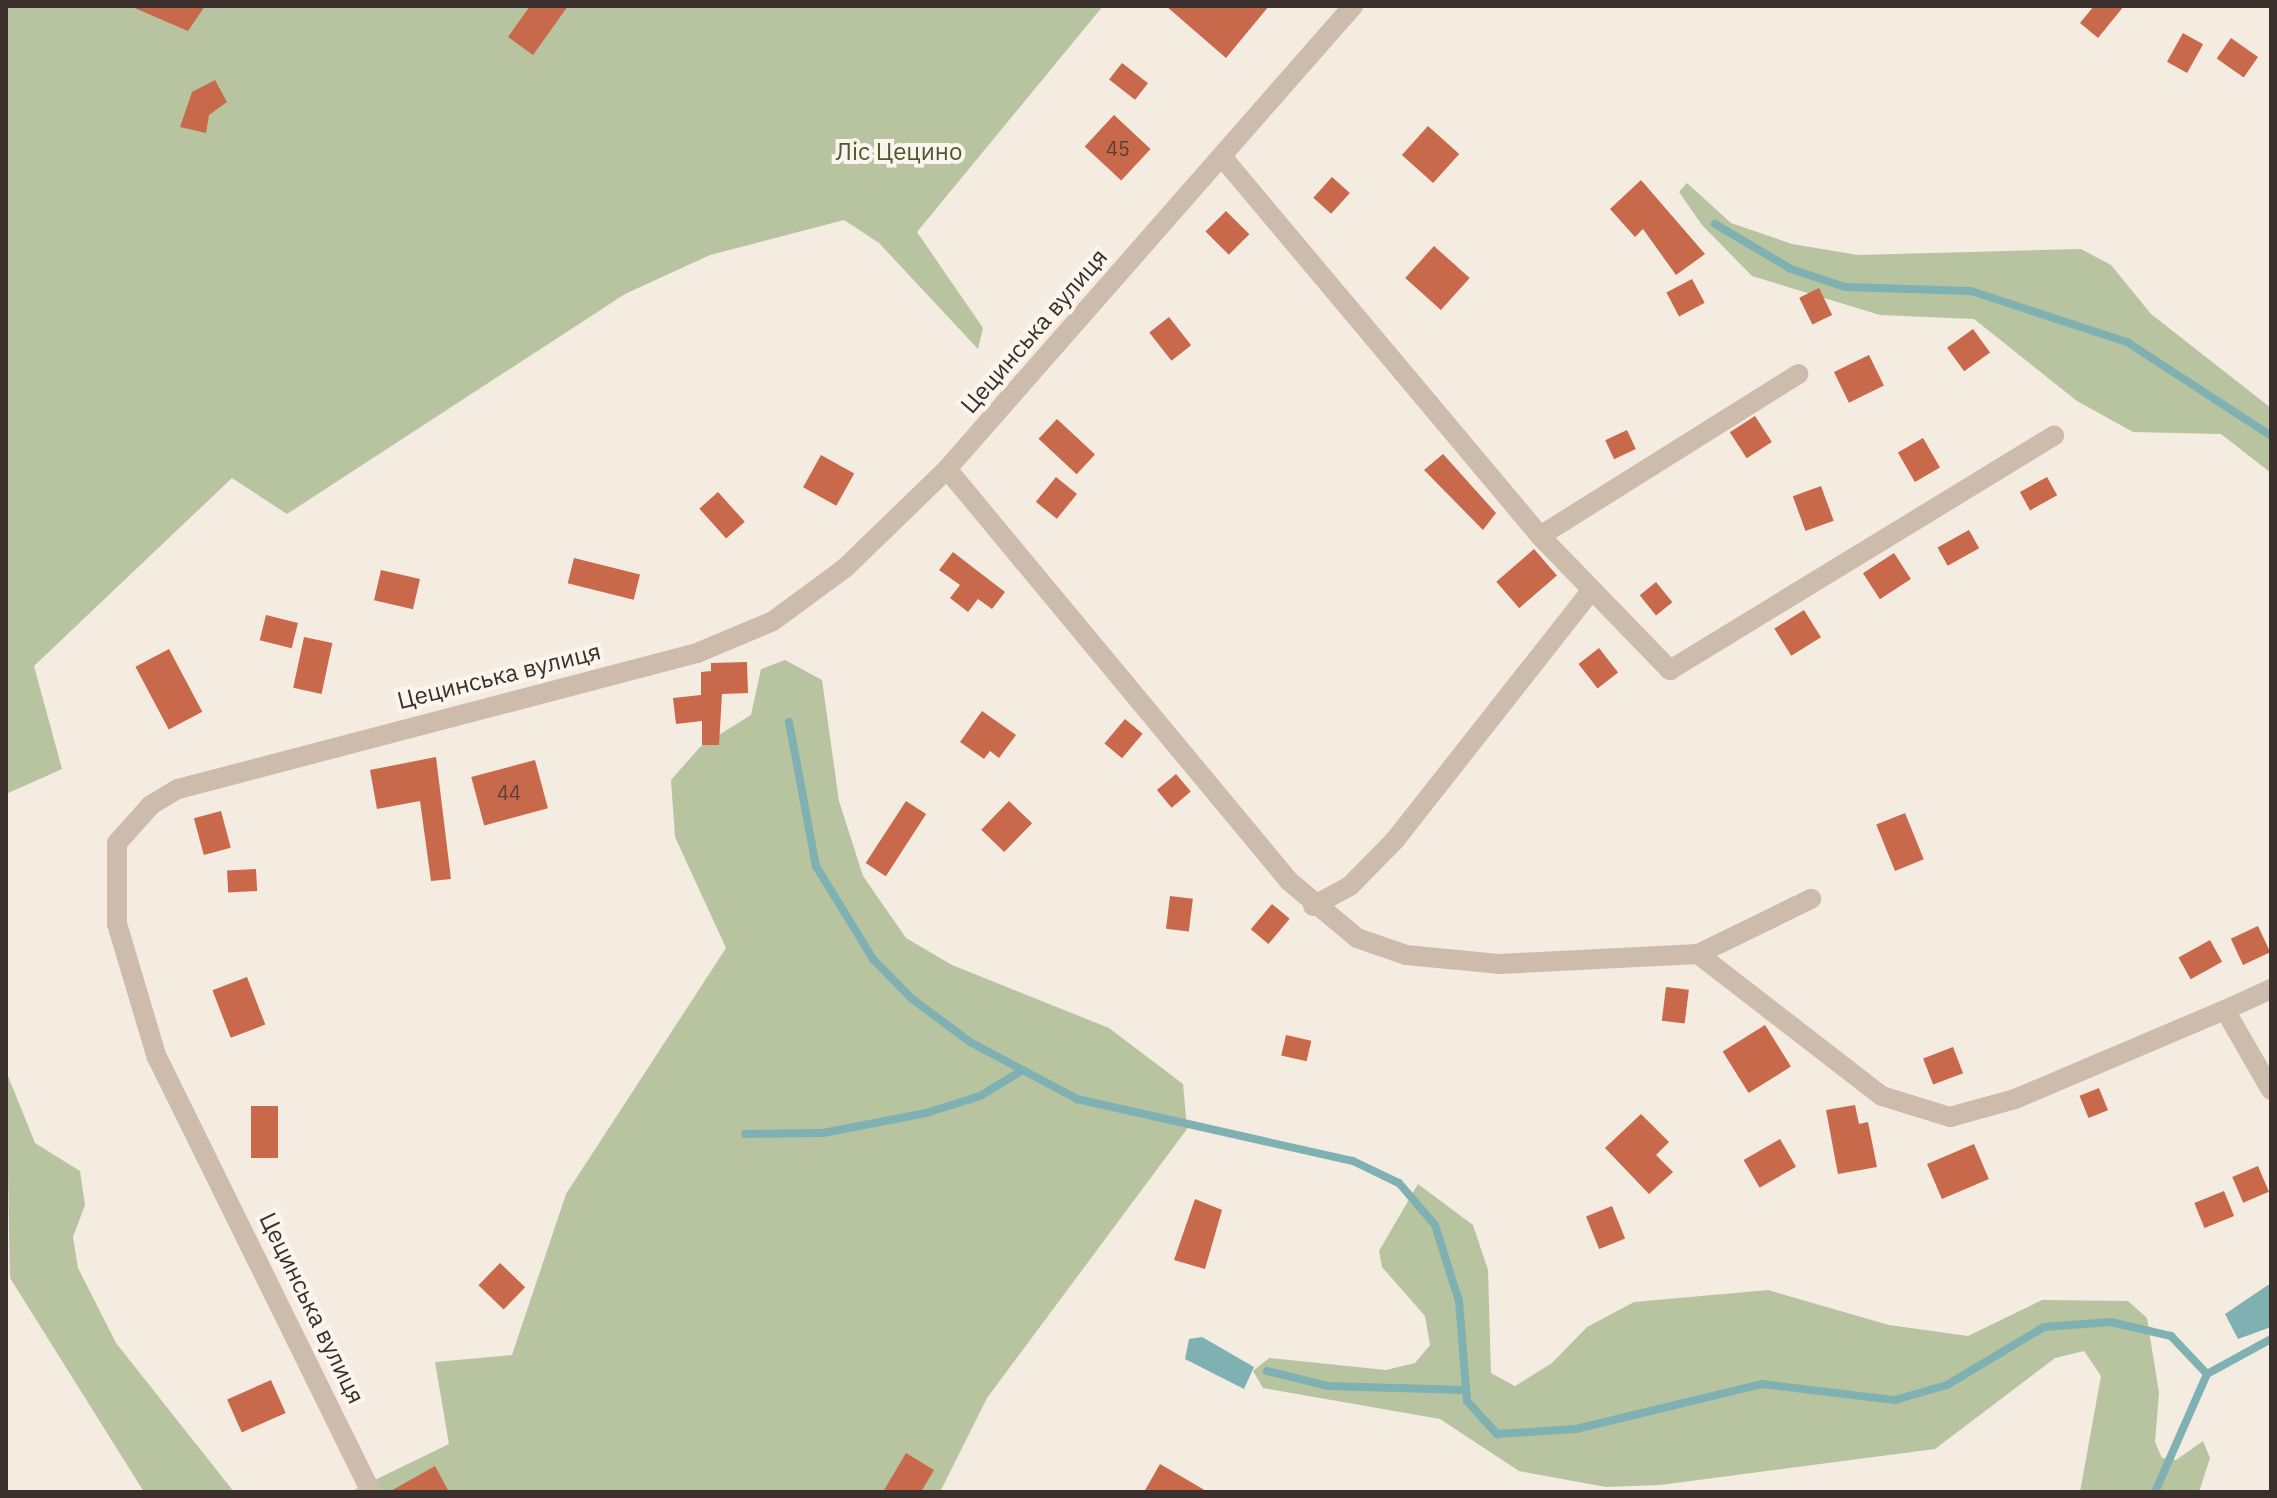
<!DOCTYPE html>
<html>
<head>
<meta charset="utf-8">
<style>
	body { margin:0 }
	#map { position:relative; width:2277px; height:1498px; overflow:hidden; background:#f4ebe1; font-family:"IBM Plex Sans",sans-serif }
	div>[style] { position:absolute }
	.green>* { inset:0; background:#b8c4a0 }
	.water>* { inset:0; background:#7fb0b2 }
	.stream>* { height:8px; margin:-4px; padding:0 4px; transform-origin:4px; border-radius:4px; background:#7fb0b2 }
	.building>* { inset:0; background:#c8694b; transform-origin:0 0 }
	.minor>* { height:20px; margin:-10px; padding:0 10px; transform-origin:10px; border-radius:10px; background:#cdbbac }
	span { translate:-50% -50%; white-space:nowrap; text-align:center; line-height:1.15; -webkit-text-stroke:8px #fbf5ee; paint-order:stroke }
	.number-label { font-size:20px; color:#5e3e33 }
	.number-label span { -webkit-text-stroke-width:0 }
	.park-label { font-size:24px; color:#4a5a2e }
	.street-label { font-size:24px; color:#3b302b }
	.frame { position:absolute; inset:0; border:8px solid #3b302b; pointer-events:none }
</style>
</head>
<body>
<div id="map">
	<div class="green">
		<i style="clip-path:polygon(6px 6px,1103px 6px,917px 232px,983px 328px,978px 349px,879px 243px,844px 220px,710px 255px,625px 294px,287px 514px,232px 478px,34px 666px,62px 769px,6px 794px)"></i>
		<i style="clip-path:polygon(1687px 183px,1731px 223px,1792px 244px,1858px 255px,2081px 249px,2111px 265px,2151px 314px,2271px 408px,2271px 473px,2221px 434px,2133px 432px,2077px 401px,1974px 319px,1880px 315px,1752px 276px,1702px 225px,1679px 192px)"></i>
		<i style="clip-path:polygon(785px 660px,822px 680px,839px 801px,863px 876px,906px 938px,952px 965px,1109px 1028px,1183px 1084px,1187px 1129px,987px 1398px,940px 1492px,350px 1492px,449px 1444px,435px 1362px,512px 1355px,566px 1194px,726px 948px,675px 837px,671px 780px,701px 746px,751px 715px,761px 669px)"></i>
		<i style="clip-path:polygon(6px 1071px,35px 1143px,80px 1171px,85px 1205px,73px 1237px,78px 1268px,116px 1343px,234px 1492px,144px 1492px,10px 1278px)"></i>
		<i style="clip-path:polygon(1418px 1184px,1473px 1225px,1488px 1270px,1491px 1373px,1515px 1386px,1552px 1363px,1587px 1327px,1634px 1302px,1768px 1290px,1889px 1325px,1968px 1336px,2042px 1300px,2128px 1301px,2147px 1318px,2159px 1393px,2155px 1442px,2162px 1458px,2176px 1460px,2203px 1441px,2210px 1458px,2199px 1492px,2080px 1492px,2101px 1376px,2084px 1351px,2055px 1358px,1935px 1449px,1660px 1485px,1606px 1487px,1519px 1471px,1440px 1419px,1263px 1388px,1253px 1371px,1269px 1358px,1386px 1370px,1415px 1363px,1430px 1345px,1425px 1316px,1382px 1267px,1379px 1251px)"></i>
	</div>
	<div class="water">
		<i style="clip-path:polygon(2271px 1283px,2271px 1327px,2238px 1339px,2225px 1314px)"></i>
		<i style="clip-path:polygon(1202px 1337px,1254px 1367px,1244px 1389px,1185px 1359px,1189px 1339px)"></i>
	</div>
	<div class="stream">
		<i style="left:1715px;top:224px;width:88px;rotate:30.6deg"></i>
		<i style="left:1791px;top:269px;width:57px;rotate:18.4deg"></i>
		<i style="left:1845px;top:287px;width:126px;rotate:1.8deg"></i>
		<i style="left:1971px;top:291px;width:164px;rotate:18.1deg"></i>
		<i style="left:2127px;top:342px;width:172px;rotate:33.1deg"></i>
		<i style="left:789px;top:722px;width:147px;rotate:79.4deg"></i>
		<i style="left:816px;top:866px;width:109px;rotate:58.5deg"></i>
		<i style="left:873px;top:959px;width:54px;rotate:45.7deg"></i>
		<i style="left:911px;top:998px;width:74px;rotate:36.7deg"></i>
		<i style="left:970px;top:1042px;width:121px;rotate:28deg"></i>
		<i style="left:1077px;top:1099px;width:283px;rotate:12.7deg"></i>
		<i style="left:1353px;top:1161px;width:51px;rotate:25.6deg"></i>
		<i style="left:1399px;top:1183px;width:55px;rotate:49.4deg"></i>
		<i style="left:1435px;top:1225px;width:80px;rotate:72.5deg"></i>
		<i style="left:1459px;top:1301px;width:100px;rotate:85.4deg"></i>
		<i style="left:1467px;top:1401px;width:45px;rotate:47.7deg"></i>
		<i style="left:1497px;top:1434px;width:79px;rotate:-3.6deg"></i>
		<i style="left:1576px;top:1429px;width:191px;rotate:-13.6deg"></i>
		<i style="left:1762px;top:1384px;width:134px;rotate:6.9deg"></i>
		<i style="left:1895px;top:1400px;width:54px;rotate:-16.1deg"></i>
		<i style="left:1947px;top:1385px;width:113px;rotate:-30.9deg"></i>
		<i style="left:2044px;top:1327px;width:67px;rotate:-4.3deg"></i>
		<i style="left:2111px;top:1322px;width:62px;rotate:13.1deg"></i>
		<i style="left:2171px;top:1336px;width:52px;rotate:46.5deg"></i>
		<i style="left:2207px;top:1374px;width:73px;rotate:-28.7deg"></i>
		<i style="left:745px;top:1134px;width:78px;rotate:-0.7deg"></i>
		<i style="left:823px;top:1133px;width:105px;rotate:-11deg"></i>
		<i style="left:926px;top:1113px;width:57px;rotate:-17.5deg"></i>
		<i style="left:980px;top:1096px;width:50px;rotate:-31.2deg"></i>
		<i style="left:1267px;top:1371px;width:63px;rotate:13.8deg"></i>
		<i style="left:1328px;top:1386px;width:137px;rotate:1.7deg"></i>
		<i style="left:2155px;top:1492px;width:129px;rotate:-66.2deg"></i>
	</div>
	<div class="building">
		<i style="clip-path:polygon(130px 6px,205px 6px,188px 31px)"></i>
		<i style="clip-path:polygon(530px 6px,568px 6px,533px 55px,508px 37px)"></i>
		<i style="clip-path:polygon(1166px 6px,1269px 6px,1226px 58px)"></i>
		<i style="clip-path:polygon(2094px 6px,2124px 6px,2098px 38px,2080px 23px)"></i>
		<i style="left:2183px;top:33px;width:23px;height:33px;rotate:29deg"></i>
		<i style="left:2231px;top:38px;width:33px;height:25px;rotate:35deg"></i>
		<i style="left:1122px;top:63px;width:33px;height:21px;rotate:38deg"></i>
		<i style="clip-path:polygon(215px 80px,227px 102px,209px 115px,206px 133px,180px 127px,192px 92px)"></i>
		<i style="left:1114px;top:115px;width:50px;height:43px;rotate:43deg"></i>
		<i style="left:1428px;top:126px;width:42px;height:39px;rotate:42deg"></i>
		<i style="left:1332px;top:177px;width:24px;height:28px;rotate:42deg"></i>
		<i style="clip-path:polygon(1641px 180px,1705px 254px,1676px 275px,1643px 229px,1635px 237px,1610px 209px)"></i>
		<i style="left:1226px;top:211px;width:33px;height:29px;rotate:45deg"></i>
		<i style="left:1434px;top:246px;width:48px;height:43px;rotate:42deg"></i>
		<i style="left:1692px;top:279px;width:27px;height:29px;rotate:62deg"></i>
		<i style="left:1819px;top:288px;width:30px;height:22px;rotate:64deg"></i>
		<i style="left:1169px;top:317px;width:36px;height:25px;rotate:52deg"></i>
		<i style="left:1973px;top:329px;width:29px;height:32px;rotate:54deg"></i>
		<i style="left:1869px;top:355px;width:34px;height:39px;rotate:64deg"></i>
		<i style="left:1755px;top:416px;width:31px;height:30px;rotate:57deg"></i>
		<i style="left:1057px;top:419px;width:52px;height:27px;rotate:43deg"></i>
		<i style="left:1627px;top:430px;width:21px;height:24px;rotate:65deg"></i>
		<i style="left:1923px;top:438px;width:34px;height:29px;rotate:60deg"></i>
		<i style="clip-path:polygon(1443px 454px,1496px 513px,1483px 530px,1424px 470px)"></i>
		<i style="left:821px;top:455px;width:38px;height:37px;rotate:29deg"></i>
		<i style="left:1056px;top:477px;width:27px;height:32px;rotate:39deg"></i>
		<i style="left:2047px;top:477px;width:21px;height:31px;rotate:61deg"></i>
		<i style="left:1821px;top:486px;width:37px;height:30px;rotate:70deg"></i>
		<i style="left:718px;top:492px;width:40px;height:25px;rotate:48deg"></i>
		<i style="left:1969px;top:530px;width:21px;height:36px;rotate:61deg"></i>
		<i style="left:1534px;top:549px;width:35px;height:50px;rotate:49deg"></i>
		<i style="clip-path:polygon(953px 552px,1005px 592px,992px 609px,978px 599px,968px 612px,950px 598px,960px 585px,939px 570px)"></i>
		<i style="left:1894px;top:553px;width:31px;height:37px;rotate:57deg"></i>
		<i style="left:574px;top:558px;width:68px;height:26px;rotate:14deg"></i>
		<i style="left:381px;top:570px;width:40px;height:31px;rotate:13deg"></i>
		<i style="left:1656px;top:582px;width:26px;height:21px;rotate:51deg"></i>
		<i style="left:1804px;top:610px;width:32px;height:35px;rotate:58deg"></i>
		<i style="left:266px;top:615px;width:33px;height:26px;rotate:14deg"></i>
		<i style="left:304px;top:637px;width:29px;height:52px;rotate:12deg"></i>
		<i style="left:1599px;top:648px;width:31px;height:26px;rotate:52deg"></i>
		<i style="left:169px;top:649px;width:71px;height:38px;rotate:62deg"></i>
		<i style="clip-path:polygon(747px 662px,748px 693px,722px 694px,719px 745px,702px 745px,702px 721px,676px 724px,673px 698px,701px 695px,701px 672px,711px 671px,711px 663px)"></i>
		<i style="clip-path:polygon(982px 711px,1016px 735px,999px 758px,990px 751px,984px 759px,960px 742px)"></i>
		<i style="left:1125px;top:719px;width:23px;height:32px;rotate:40deg"></i>
		<i style="clip-path:polygon(436px 757px,451px 879px,431px 881px,420px 801px,377px 809px,370px 770px)"></i>
		<i style="left:535px;top:760px;width:50px;height:66px;rotate:75deg"></i>
		<i style="left:1176px;top:774px;width:23px;height:25px;rotate:50deg"></i>
		<i style="left:906px;top:801px;width:24px;height:74px;rotate:33deg"></i>
		<i style="left:1009px;top:801px;width:32px;height:40px;rotate:44deg"></i>
		<i style="left:221px;top:811px;width:38px;height:28px;rotate:75deg"></i>
		<i style="left:1905px;top:813px;width:50px;height:31px;rotate:68deg"></i>
		<i style="left:256px;top:869px;width:22px;height:29px;rotate:87deg"></i>
		<i style="left:1170px;top:896px;width:23px;height:33px;rotate:7deg"></i>
		<i style="left:1272px;top:904px;width:23px;height:33px;rotate:40deg"></i>
		<i style="left:2258px;top:926px;width:29px;height:30px;rotate:65deg"></i>
		<i style="left:2210px;top:940px;width:25px;height:36px;rotate:61deg"></i>
		<i style="left:247px;top:977px;width:51px;height:37px;rotate:69deg"></i>
		<i style="left:1666px;top:987px;width:23px;height:34px;rotate:7deg"></i>
		<i style="left:1765px;top:1025px;width:49px;height:50px;rotate:58deg"></i>
		<i style="left:1286px;top:1035px;width:26px;height:21px;rotate:13deg"></i>
		<i style="left:1953px;top:1047px;width:28px;height:32px;rotate:69deg"></i>
		<i style="left:2099px;top:1088px;width:24px;height:21px;rotate:68deg"></i>
		<i style="clip-path:polygon(1855px 1105px,1859px 1124px,1868px 1122px,1877px 1167px,1838px 1174px,1826px 1110px)"></i>
		<i style="left:251px;top:1106px;width:27px;height:52px"></i>
		<i style="clip-path:polygon(1641px 1114px,1669px 1142px,1656px 1155px,1673px 1172px,1649px 1194px,1605px 1148px)"></i>
		<i style="left:1780px;top:1139px;width:32px;height:42px;rotate:60deg"></i>
		<i style="left:1974px;top:1144px;width:38px;height:51px;rotate:67deg"></i>
		<i style="left:2258px;top:1166px;width:28px;height:28px;rotate:67deg"></i>
		<i style="left:2224px;top:1191px;width:27px;height:32px;rotate:68deg"></i>
		<i style="clip-path:polygon(1195px 1199px,1222px 1210px,1205px 1269px,1174px 1260px)"></i>
		<i style="left:1612px;top:1206px;width:35px;height:28px;rotate:68deg"></i>
		<i style="left:500px;top:1263px;width:35px;height:31px;rotate:44deg"></i>
		<i style="left:271px;top:1380px;width:36px;height:48px;rotate:66deg"></i>
		<i style="clip-path:polygon(906px 1453px,934px 1470px,921px 1492px,883px 1492px)"></i>
		<i style="clip-path:polygon(1160px 1464px,1208px 1492px,1144px 1492px)"></i>
		<i style="clip-path:polygon(435px 1466px,449px 1492px,389px 1492px)"></i>
	</div>
	<div class="minor">
		<i style="left:1223px;top:158px;width:493px;rotate:50deg"></i>
		<i style="left:1540px;top:536px;width:187px;rotate:45.9deg"></i>
		<i style="left:1670px;top:670px;width:450px;rotate:-31.4deg"></i>
		<i style="left:947px;top:469px;width:535px;rotate:50.3deg"></i>
		<i style="left:1289px;top:881px;width:89px;rotate:40deg"></i>
		<i style="left:1357px;top:938px;width:52px;rotate:19.1deg"></i>
		<i style="left:1406px;top:955px;width:93px;rotate:5.5deg"></i>
		<i style="left:1499px;top:964px;width:199px;rotate:-2.9deg"></i>
		<i style="left:1698px;top:954px;width:232px;rotate:37.7deg"></i>
		<i style="left:1882px;top:1096px;width:71px;rotate:17.2deg"></i>
		<i style="left:1950px;top:1117px;width:67px;rotate:-15.5deg"></i>
		<i style="left:2015px;top:1099px;width:228px;rotate:-23deg"></i>
		<i style="left:2225px;top:1010px;width:92px;rotate:60.1deg"></i>
		<i style="left:1540px;top:536px;width:305px;rotate:-32.1deg"></i>
		<i style="left:1313px;top:906px;width:42px;rotate:-28.4deg"></i>
		<i style="left:1350px;top:886px;width:64px;rotate:-45.6deg"></i>
		<i style="left:1395px;top:840px;width:317px;rotate:-51.8deg"></i>
		<i style="left:1698px;top:954px;width:126px;rotate:-26deg"></i>
		<i style="left:2225px;top:1010px;width:51px;rotate:-24.5deg"></i>
		<i style="left:371px;top:1492px;width:484px;rotate:-116.2deg"></i>
		<i style="left:157px;top:1058px;width:140px;rotate:-106.6deg"></i>
		<i style="left:117px;top:924px;width:81px;rotate:-90deg"></i>
		<i style="left:117px;top:843px;width:51px;rotate:-48.2deg"></i>
		<i style="left:151px;top:805px;width:31px;rotate:-31deg"></i>
		<i style="left:178px;top:789px;width:537px;rotate:-14.68deg"></i>
		<i style="left:697px;top:653px;width:82px;rotate:-22.8deg"></i>
		<i style="left:773px;top:621px;width:89px;rotate:-36.4deg"></i>
		<i style="left:845px;top:568px;width:142px;rotate:-44.1deg"></i>
		<i style="left:947px;top:469px;width:616px;rotate:-48.75deg"></i>
	</div>
	<div class="number-label">
		<span style="left:1118px;top:148px">45</span>
		<span style="left:509px;top:792px">44</span>
	</div>
	<div class="park-label">
		<span style="left:899px;top:152px">Ліс Цецино</span>
	</div>
	<div class="street-label">
		<span style="left:1034px;top:331px;rotate:-49deg">Цецинська вулиця</span>
		<span style="left:499px;top:676px;rotate:-14deg">Цецинська вулиця</span>
		<span style="left:312px;top:1308px;rotate:64deg">Цецинська вулиця</span>
	</div>
	<div class="frame"></div>
</div>
</body>
</html>
